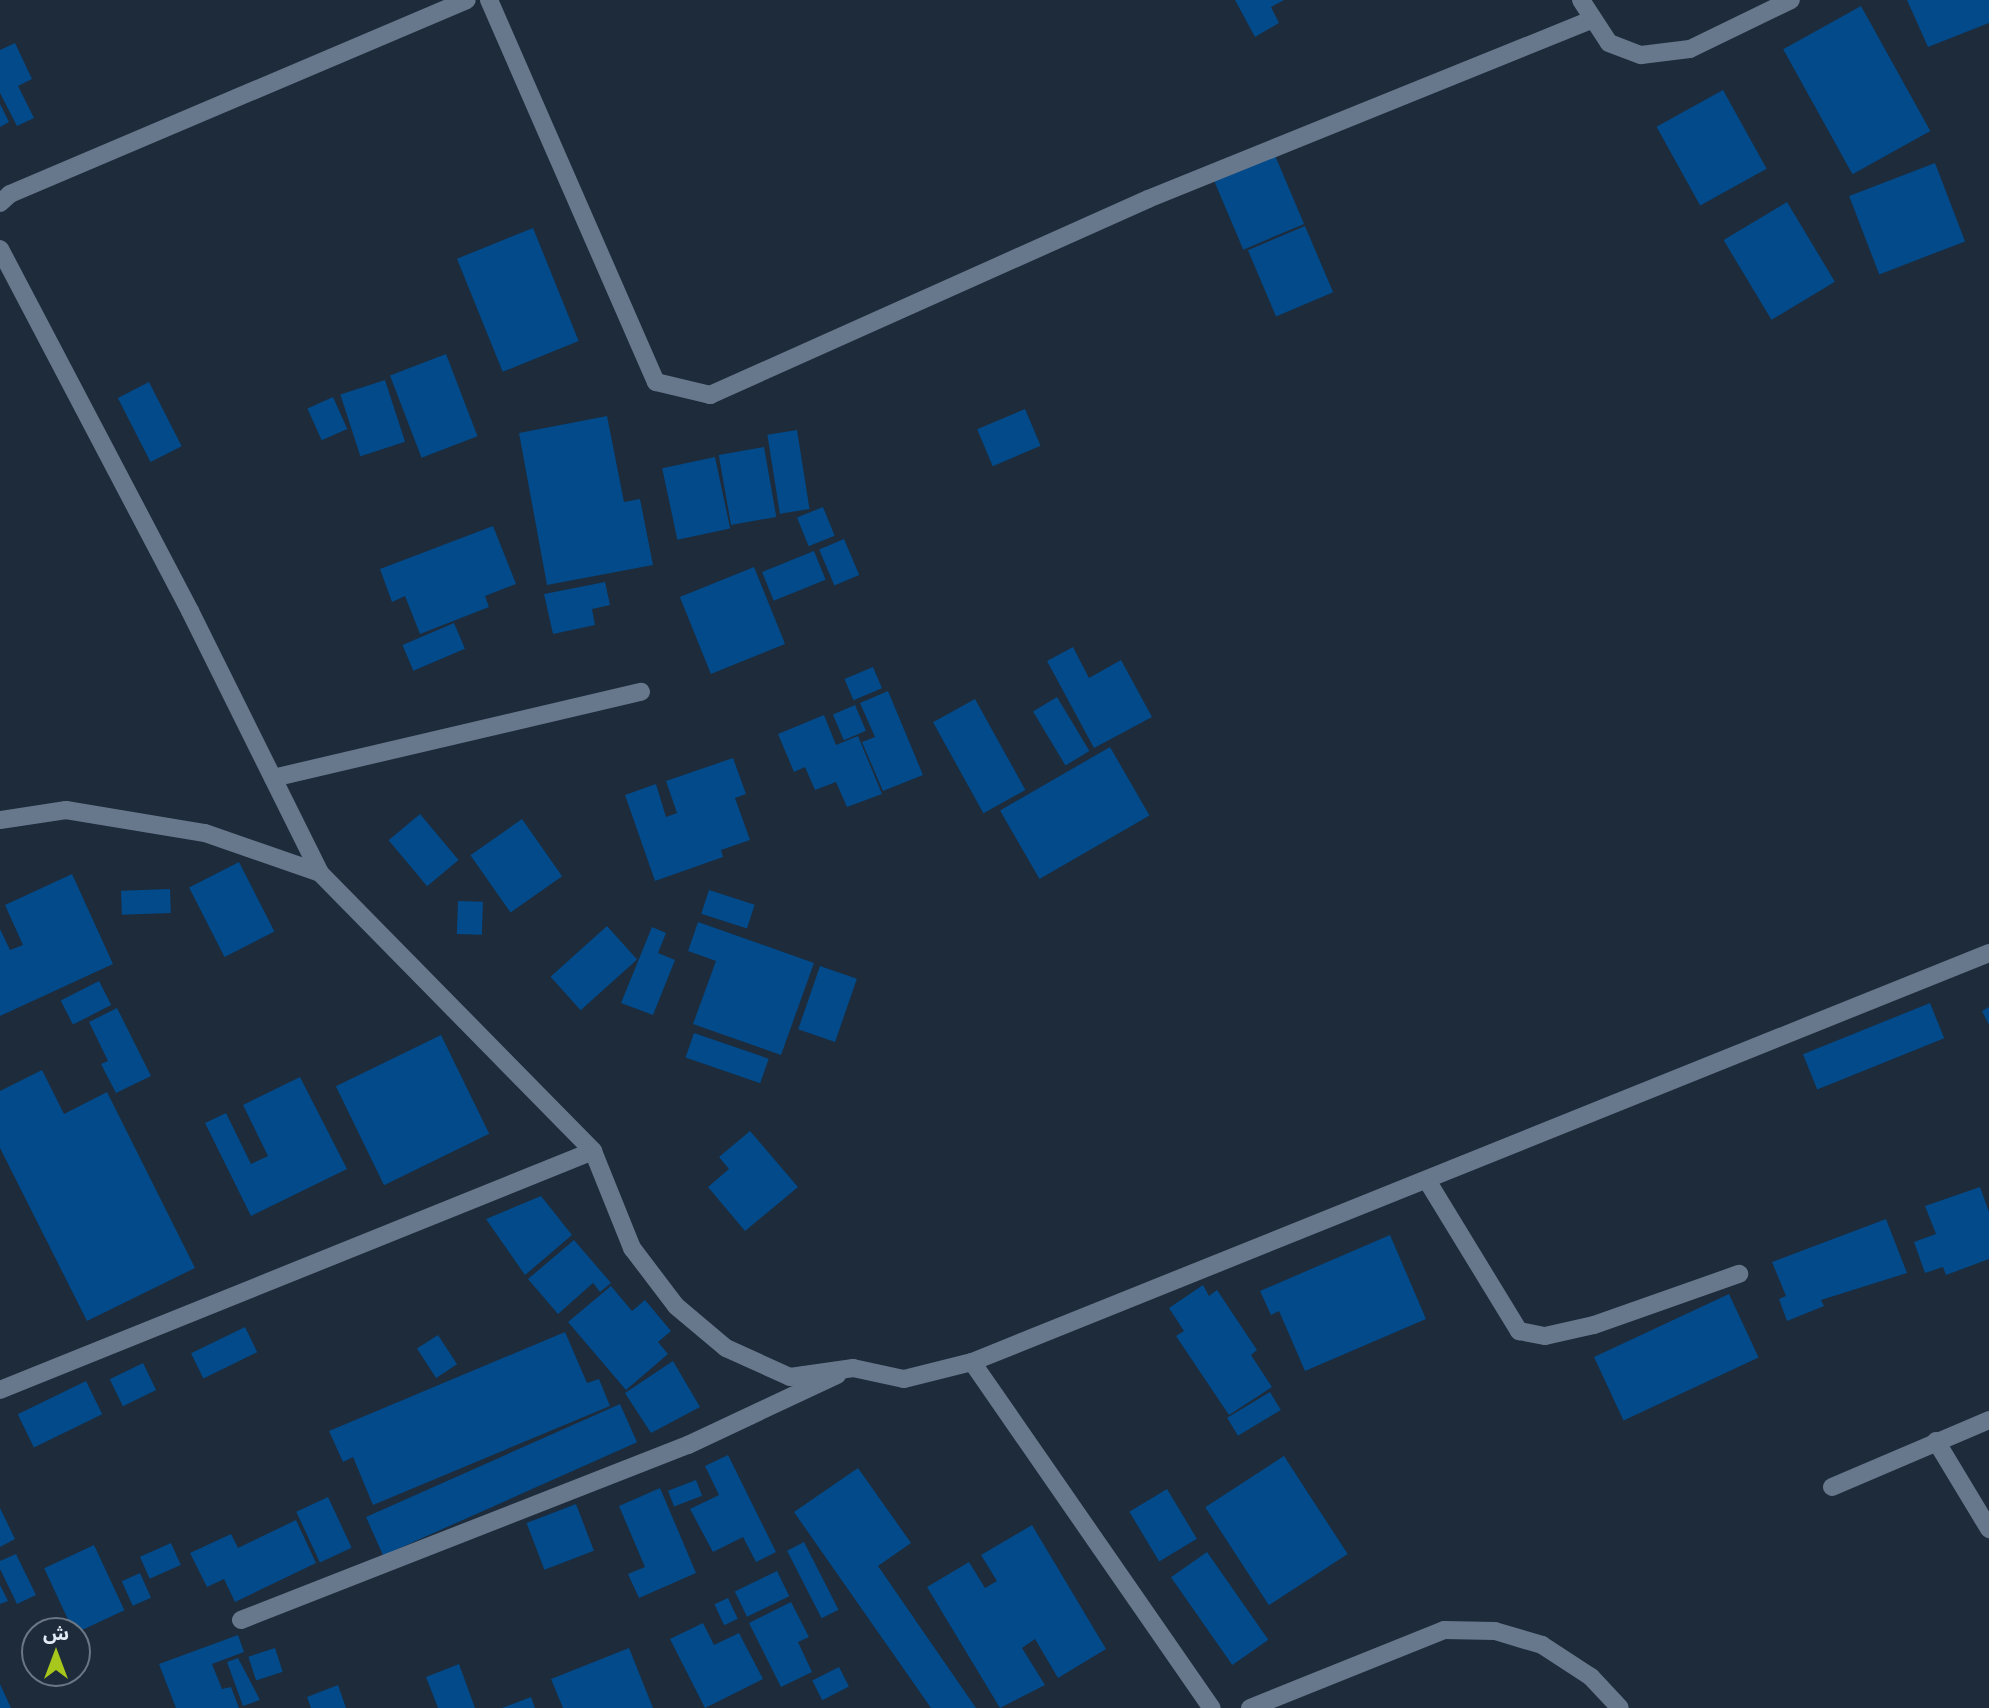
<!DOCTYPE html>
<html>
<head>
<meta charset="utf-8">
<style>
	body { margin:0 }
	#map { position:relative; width:1989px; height:1708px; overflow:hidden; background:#1d2b3b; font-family:"IBM Plex Sans","Noto Sans Arabic",sans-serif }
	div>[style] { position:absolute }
	.building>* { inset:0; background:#024a89; transform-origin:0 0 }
	.minor>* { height:18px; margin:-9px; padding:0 9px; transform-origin:9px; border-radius:9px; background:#68788c }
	span { translate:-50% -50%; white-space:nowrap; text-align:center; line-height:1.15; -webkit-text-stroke:5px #1d2b3b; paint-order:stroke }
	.north { position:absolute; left:21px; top:1617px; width:70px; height:70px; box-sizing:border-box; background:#1d2b3b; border:2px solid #6b7785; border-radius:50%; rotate:0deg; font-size:19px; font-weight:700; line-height:28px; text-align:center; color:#e1eaf5 }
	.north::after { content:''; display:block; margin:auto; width:24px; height:32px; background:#a8c71c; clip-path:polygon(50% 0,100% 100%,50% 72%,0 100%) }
</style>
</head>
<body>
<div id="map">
	<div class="building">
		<i style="clip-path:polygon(1235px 0,1284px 0,1271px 7px,1279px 23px,1255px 37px)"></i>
		<i style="clip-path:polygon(1907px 0,1989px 0,1989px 23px,1928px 47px)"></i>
		<i style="left:1861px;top:6px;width:143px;height:89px;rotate:61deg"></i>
		<i style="clip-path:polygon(15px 43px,32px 79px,18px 86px,34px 118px,17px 126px,0 93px,0 50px)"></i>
		<i style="left:1723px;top:90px;width:90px;height:76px;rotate:61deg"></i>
		<i style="clip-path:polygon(0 104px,9px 122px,0 127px)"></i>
		<i style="left:1274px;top:153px;width:77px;height:66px;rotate:67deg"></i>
		<i style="left:1935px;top:163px;width:84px;height:92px;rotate:69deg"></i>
		<i style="left:1787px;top:202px;width:93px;height:74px;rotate:59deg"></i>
		<i style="left:1305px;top:226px;width:72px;height:62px;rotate:67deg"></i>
		<i style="left:533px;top:228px;width:122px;height:82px;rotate:68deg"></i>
		<i style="left:446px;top:354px;width:88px;height:60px;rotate:69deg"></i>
		<i style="left:385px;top:380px;width:65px;height:47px;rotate:72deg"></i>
		<i style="left:149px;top:382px;width:72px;height:35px;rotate:63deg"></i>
		<i style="left:333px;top:397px;width:35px;height:28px;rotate:66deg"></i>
		<i style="left:1025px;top:409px;width:40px;height:52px;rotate:67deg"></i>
		<i style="clip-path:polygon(607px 416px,624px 502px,640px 499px,653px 565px,547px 585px,519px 433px)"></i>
		<i style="left:797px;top:430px;width:80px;height:30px;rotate:81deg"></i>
		<i style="left:764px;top:447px;width:71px;height:46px;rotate:80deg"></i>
		<i style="left:715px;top:457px;width:73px;height:54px;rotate:78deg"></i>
		<i style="left:823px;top:507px;width:31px;height:28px;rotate:68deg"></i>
		<i style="clip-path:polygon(493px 526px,516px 584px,485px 596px,489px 607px,420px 634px,405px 596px,392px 602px,380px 569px)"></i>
		<i style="left:844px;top:539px;width:39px;height:27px;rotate:67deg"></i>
		<i style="left:814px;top:551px;width:31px;height:56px;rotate:68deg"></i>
		<i style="left:754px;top:567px;width:83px;height:80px;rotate:68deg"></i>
		<i style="clip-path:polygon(605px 582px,610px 605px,592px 609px,595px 625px,553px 634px,544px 594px)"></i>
		<i style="left:454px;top:623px;width:28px;height:56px;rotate:67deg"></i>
		<i style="clip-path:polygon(1073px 647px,1089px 678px,1121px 660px,1152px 717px,1094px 748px,1047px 661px)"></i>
		<i style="left:873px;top:667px;width:23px;height:31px;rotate:67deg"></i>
		<i style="clip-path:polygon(888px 691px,923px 775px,883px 791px,862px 742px,875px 737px,860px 703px)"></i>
		<i style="left:1057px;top:697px;width:63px;height:28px;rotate:59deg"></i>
		<i style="left:975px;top:699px;width:104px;height:48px;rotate:61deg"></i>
		<i style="left:855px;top:705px;width:28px;height:24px;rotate:67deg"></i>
		<i style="clip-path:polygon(824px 715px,836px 745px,858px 736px,882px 794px,847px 807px,836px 782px,815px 790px,805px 767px,794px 772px,778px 734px)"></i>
		<i style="left:1110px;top:747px;width:79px;height:127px;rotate:60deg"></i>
		<i style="clip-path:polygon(733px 758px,746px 794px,735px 798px,750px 840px,721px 850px,723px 857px,655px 881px,625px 795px,656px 784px,666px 817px,677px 813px,666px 781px)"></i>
		<i style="left:420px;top:814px;width:60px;height:41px;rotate:50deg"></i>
		<i style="left:522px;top:819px;width:70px;height:63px;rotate:55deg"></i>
		<i style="left:239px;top:862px;width:78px;height:56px;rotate:63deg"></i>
		<i style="clip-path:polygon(72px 874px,113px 964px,0 1016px,0 929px,10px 950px,23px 945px,5px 905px)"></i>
		<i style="left:170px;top:889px;width:24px;height:49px;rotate:88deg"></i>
		<i style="left:709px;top:890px;width:48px;height:25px;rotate:18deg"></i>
		<i style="left:458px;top:901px;width:25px;height:33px;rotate:2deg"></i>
		<i style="clip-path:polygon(698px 922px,814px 963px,781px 1055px,693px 1024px,716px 961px,688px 951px)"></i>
		<i style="left:607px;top:926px;width:45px;height:76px;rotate:48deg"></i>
		<i style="clip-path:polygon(652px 927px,666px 933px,658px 953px,675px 960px,653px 1015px,621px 1003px)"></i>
		<i style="left:820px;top:966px;width:39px;height:67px;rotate:19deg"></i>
		<i style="left:99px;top:981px;width:27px;height:43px;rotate:63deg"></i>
		<i style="left:1930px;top:1003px;width:38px;height:137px;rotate:68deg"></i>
		<i style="clip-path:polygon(1989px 1007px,1989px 1025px,1982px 1011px)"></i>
		<i style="clip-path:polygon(117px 1008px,151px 1076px,116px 1093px,101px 1064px,108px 1061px,89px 1022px)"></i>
		<i style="left:694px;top:1033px;width:79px;height:26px;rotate:19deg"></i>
		<i style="left:441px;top:1035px;width:110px;height:117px;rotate:64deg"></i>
		<i style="clip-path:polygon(42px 1070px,64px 1114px,107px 1092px,195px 1268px,87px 1321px,0 1148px,0 1091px)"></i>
		<i style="clip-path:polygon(300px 1077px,347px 1169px,251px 1216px,205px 1123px,226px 1113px,251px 1164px,268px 1156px,243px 1105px)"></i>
		<i style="clip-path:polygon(750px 1131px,798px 1187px,745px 1231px,708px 1187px,729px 1169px,719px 1157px)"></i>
		<i style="clip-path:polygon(1980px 1187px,1989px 1212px,1989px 1259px,1946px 1275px,1943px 1267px,1925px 1273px,1914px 1242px,1936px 1234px,1925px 1206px)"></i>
		<i style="clip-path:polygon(541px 1196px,572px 1235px,525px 1275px,486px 1219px)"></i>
		<i style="clip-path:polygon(1886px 1219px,1907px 1273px,1821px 1300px,1824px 1306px,1787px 1321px,1779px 1299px,1786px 1296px,1772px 1262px)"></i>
		<i style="clip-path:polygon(1390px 1235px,1426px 1319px,1305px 1371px,1279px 1311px,1271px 1315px,1260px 1291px)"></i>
		<i style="clip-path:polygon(574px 1240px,611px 1283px,600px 1292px,593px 1283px,558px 1314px,528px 1279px)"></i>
		<i style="clip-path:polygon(1203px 1285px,1209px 1296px,1217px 1290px,1257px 1350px,1251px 1355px,1272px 1387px,1229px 1415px,1176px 1336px,1184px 1331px,1169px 1308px)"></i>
		<i style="clip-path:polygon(611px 1286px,632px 1311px,645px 1300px,671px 1331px,658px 1342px,668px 1354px,626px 1390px,568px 1322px)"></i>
		<i style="left:1729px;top:1294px;width:70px;height:149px;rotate:65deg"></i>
		<i style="left:245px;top:1327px;width:28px;height:60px;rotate:64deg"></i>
		<i style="clip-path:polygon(565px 1332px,587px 1383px,599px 1379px,610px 1406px,373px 1505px,353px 1457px,343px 1462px,329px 1431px)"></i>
		<i style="left:438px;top:1335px;width:35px;height:25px;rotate:57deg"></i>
		<i style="clip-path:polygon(673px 1361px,700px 1407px,651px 1433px,625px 1393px)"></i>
		<i style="left:143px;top:1363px;width:30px;height:37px;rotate:64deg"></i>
		<i style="left:86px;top:1381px;width:37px;height:76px;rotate:64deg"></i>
		<i style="left:1270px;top:1392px;width:21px;height:50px;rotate:59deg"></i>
		<i style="left:620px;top:1404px;width:42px;height:278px;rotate:66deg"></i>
		<i style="clip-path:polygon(728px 1455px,776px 1552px,756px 1562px,743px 1537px,713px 1552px,690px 1509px,719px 1495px,705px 1466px)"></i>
		<i style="left:1284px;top:1456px;width:117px;height:94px;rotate:57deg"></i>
		<i style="clip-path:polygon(858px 1468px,911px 1543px,878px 1566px,976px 1708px,931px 1708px,794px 1512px)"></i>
		<i style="left:696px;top:1480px;width:17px;height:30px;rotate:69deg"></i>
		<i style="clip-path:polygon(660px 1488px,696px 1573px,639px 1598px,628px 1574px,645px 1567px,619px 1506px)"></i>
		<i style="left:1167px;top:1489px;width:58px;height:44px;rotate:59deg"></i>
		<i style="left:328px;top:1497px;width:56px;height:35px;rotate:65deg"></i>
		<i style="left:576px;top:1504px;width:50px;height:53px;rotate:69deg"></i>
		<i style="clip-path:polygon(0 1508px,15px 1539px,0 1547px)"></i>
		<i style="clip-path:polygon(296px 1520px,316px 1563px,235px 1602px,224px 1579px,207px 1587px,190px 1553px,231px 1534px,238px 1548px)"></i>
		<i style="clip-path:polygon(1032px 1525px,1106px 1649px,1058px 1678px,1035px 1639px,1022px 1648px,1045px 1685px,1000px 1708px,927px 1587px,969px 1562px,985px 1588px,997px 1581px,981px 1555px)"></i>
		<i style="left:804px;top:1542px;width:76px;height:19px;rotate:63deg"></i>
		<i style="left:171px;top:1543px;width:24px;height:34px;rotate:66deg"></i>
		<i style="left:94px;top:1545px;width:72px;height:55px;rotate:65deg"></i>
		<i style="left:1207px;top:1552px;width:107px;height:44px;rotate:55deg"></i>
		<i style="clip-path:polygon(16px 1554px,36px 1595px,17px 1604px,0 1569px,0 1561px)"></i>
		<i style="left:777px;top:1571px;width:28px;height:47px;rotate:64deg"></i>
		<i style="left:140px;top:1573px;width:27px;height:20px;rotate:66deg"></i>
		<i style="clip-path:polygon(0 1585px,8px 1601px,0 1604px)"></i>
		<i style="left:728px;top:1598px;width:23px;height:15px;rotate:65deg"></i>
		<i style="clip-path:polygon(791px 1602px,809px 1637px,798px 1642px,812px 1672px,781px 1687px,749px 1623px)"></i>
		<i style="clip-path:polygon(703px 1623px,714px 1645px,739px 1633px,763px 1679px,705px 1708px,670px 1639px)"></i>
		<i style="clip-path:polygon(238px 1635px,244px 1652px,212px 1664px,222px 1689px,231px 1687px,239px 1708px,176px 1708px,159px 1664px)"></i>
		<i style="left:275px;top:1648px;width:25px;height:28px;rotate:72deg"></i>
		<i style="clip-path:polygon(629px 1648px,653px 1708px,563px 1708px,551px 1679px)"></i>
		<i style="clip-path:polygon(238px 1658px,260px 1700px,243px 1706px,227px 1662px)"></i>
		<i style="clip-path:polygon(459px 1664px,475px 1708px,438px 1708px,426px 1677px)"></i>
		<i style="left:839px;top:1667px;width:22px;height:30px;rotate:63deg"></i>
		<i style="clip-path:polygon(0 1684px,11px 1708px,0 1708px)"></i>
		<i style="clip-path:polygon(338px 1685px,346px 1708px,311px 1708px,307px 1697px)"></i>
		<i style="clip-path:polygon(531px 1697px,535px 1708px,502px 1708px)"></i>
	</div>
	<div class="minor">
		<i style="left:489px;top:0;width:417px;rotate:66.4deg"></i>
		<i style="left:656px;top:382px;width:56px;rotate:13.5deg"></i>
		<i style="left:710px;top:395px;width:480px;rotate:-24.1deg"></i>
		<i style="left:1148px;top:199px;width:478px;rotate:-22deg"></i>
		<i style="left:1581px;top:0;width:51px;rotate:56.9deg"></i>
		<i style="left:1609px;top:43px;width:34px;rotate:21deg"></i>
		<i style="left:1641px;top:55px;width:49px;rotate:-7deg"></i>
		<i style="left:1690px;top:49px;width:112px;rotate:-25.9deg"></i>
		<i style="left:0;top:203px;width:13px;rotate:-42deg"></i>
		<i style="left:10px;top:194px;width:496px;rotate:-23deg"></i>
		<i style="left:0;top:249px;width:409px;rotate:62.3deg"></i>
		<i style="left:190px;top:611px;width:292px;rotate:63.6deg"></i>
		<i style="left:273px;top:778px;width:378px;rotate:-13.2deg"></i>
		<i style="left:0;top:820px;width:67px;rotate:-8.6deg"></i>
		<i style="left:66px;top:810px;width:141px;rotate:9.4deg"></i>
		<i style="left:205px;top:833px;width:122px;rotate:19.2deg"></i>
		<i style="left:320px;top:873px;width:390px;rotate:45.5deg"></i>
		<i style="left:593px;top:1151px;width:105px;rotate:68.1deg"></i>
		<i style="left:632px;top:1248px;width:73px;rotate:52.8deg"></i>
		<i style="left:676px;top:1306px;width:65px;rotate:40deg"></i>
		<i style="left:726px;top:1348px;width:70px;rotate:24.4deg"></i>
		<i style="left:790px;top:1377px;width:64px;rotate:-8.1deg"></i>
		<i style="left:853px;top:1368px;width:52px;rotate:12.2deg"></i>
		<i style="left:904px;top:1379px;width:70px;rotate:-14deg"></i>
		<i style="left:972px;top:1362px;width:1096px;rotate:-21.91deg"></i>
		<i style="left:1428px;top:1182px;width:175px;rotate:58.6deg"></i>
		<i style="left:1519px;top:1331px;width:26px;rotate:11deg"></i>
		<i style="left:1545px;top:1336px;width:50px;rotate:-12.7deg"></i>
		<i style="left:1594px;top:1325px;width:154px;rotate:-19.4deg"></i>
		<i style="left:972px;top:1362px;width:421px;rotate:55.3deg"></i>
		<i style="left:0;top:1390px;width:639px;rotate:-21.95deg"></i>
		<i style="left:1936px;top:1441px;width:103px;rotate:58.9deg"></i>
		<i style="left:1832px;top:1487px;width:171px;rotate:-23.1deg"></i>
		<i style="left:241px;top:1620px;width:480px;rotate:-21.4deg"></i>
		<i style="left:688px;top:1445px;width:165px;rotate:-25.2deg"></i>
		<i style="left:1250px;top:1708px;width:209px;rotate:-21.9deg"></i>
		<i style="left:1444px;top:1630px;width:51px;rotate:1.1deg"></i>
		<i style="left:1495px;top:1631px;width:49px;rotate:16.6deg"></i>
		<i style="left:1542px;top:1645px;width:59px;rotate:33.1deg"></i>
		<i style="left:1591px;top:1677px;width:42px;rotate:46.9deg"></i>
	</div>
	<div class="north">ش</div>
</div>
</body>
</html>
